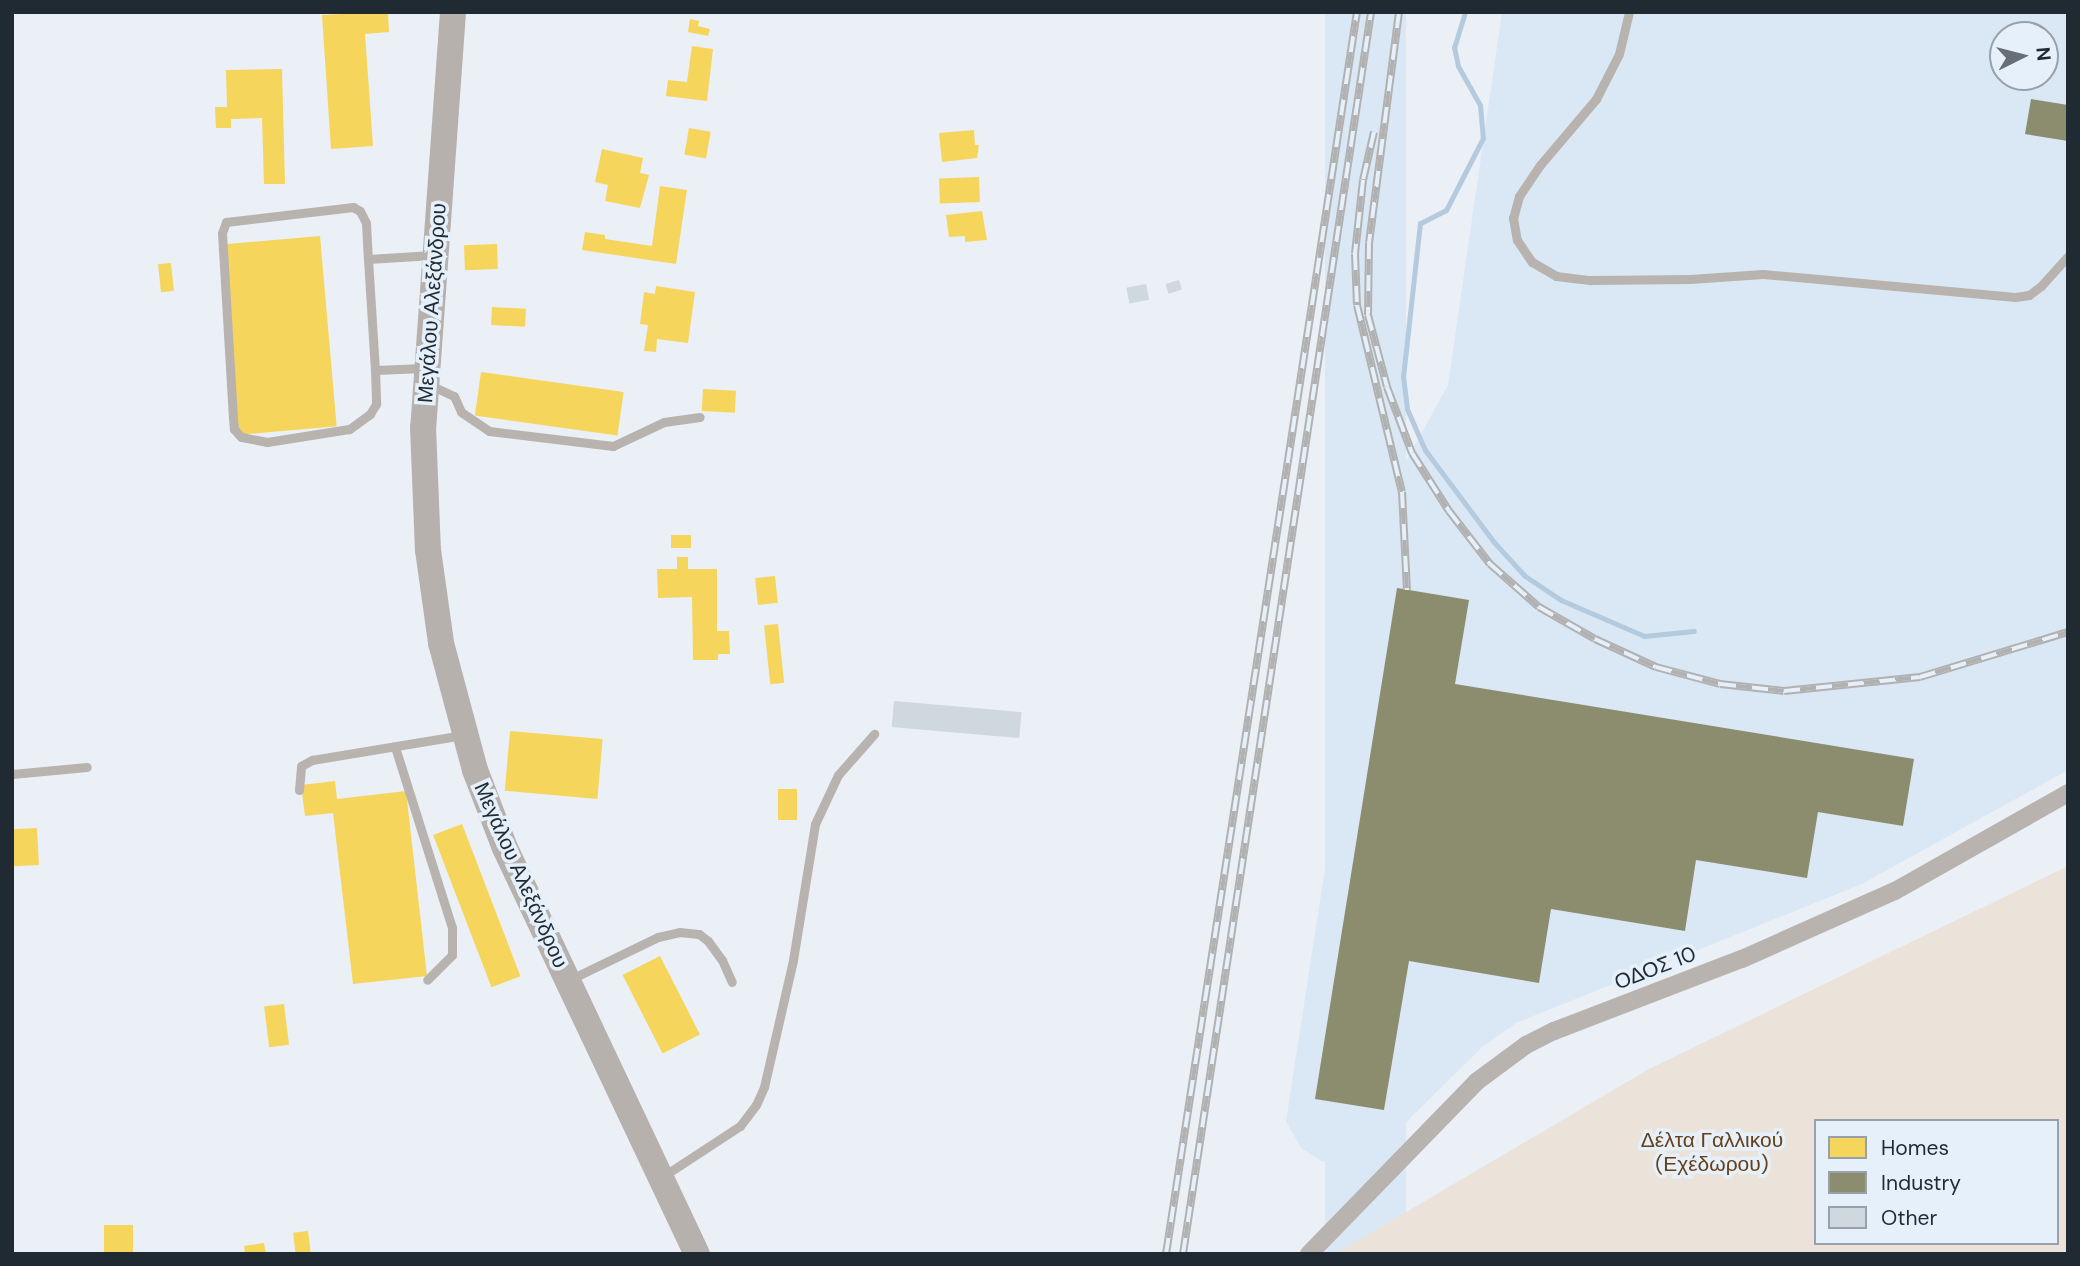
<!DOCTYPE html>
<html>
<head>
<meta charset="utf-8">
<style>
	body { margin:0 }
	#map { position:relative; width:2080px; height:1266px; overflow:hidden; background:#eaf0f6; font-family:"DM Sans",sans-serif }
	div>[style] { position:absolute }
	.built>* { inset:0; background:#dae8f5; transform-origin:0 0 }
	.green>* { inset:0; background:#ebe2da }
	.homes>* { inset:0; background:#f6d55c; transform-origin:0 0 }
	.industry>* { inset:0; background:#8c8c6e }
	.stream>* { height:5px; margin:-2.5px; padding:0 2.5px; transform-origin:2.5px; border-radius:2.5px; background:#b4cade }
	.building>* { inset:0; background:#cfd7df; transform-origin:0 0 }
	.lane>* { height:9px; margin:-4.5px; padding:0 4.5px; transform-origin:4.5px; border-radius:4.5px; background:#b8b3ae }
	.street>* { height:18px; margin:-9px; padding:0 9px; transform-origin:9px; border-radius:9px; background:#b8b3ae }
	.secondary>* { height:26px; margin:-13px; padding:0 13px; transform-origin:13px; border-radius:13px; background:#b7b1ad }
	.rail>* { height:8px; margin-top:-4px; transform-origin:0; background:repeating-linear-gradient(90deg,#e5f0fb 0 16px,#b2b1b1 0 32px); box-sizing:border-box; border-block:2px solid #b2b1b1 }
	span { translate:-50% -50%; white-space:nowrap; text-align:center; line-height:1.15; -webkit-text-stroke:7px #e5f0fb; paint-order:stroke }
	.street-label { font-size:21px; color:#1f2a33 }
	.park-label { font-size:21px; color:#674017 }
	.frame { position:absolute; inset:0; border:14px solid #1f2a33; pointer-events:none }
	.legend { position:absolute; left:1814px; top:1119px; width:245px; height:126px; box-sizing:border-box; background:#e5f0fb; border:2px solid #96a1ab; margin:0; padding:9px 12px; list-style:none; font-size:21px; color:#1f2a33 }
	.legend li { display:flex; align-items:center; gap:14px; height:35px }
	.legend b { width:35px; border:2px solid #96a1ab }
	.north { position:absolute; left:1989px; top:21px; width:70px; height:70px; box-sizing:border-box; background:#e5f0fb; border:2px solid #96a1ab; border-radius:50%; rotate:84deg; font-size:19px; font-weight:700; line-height:28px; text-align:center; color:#1f2a33 }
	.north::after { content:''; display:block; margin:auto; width:24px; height:32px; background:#666f77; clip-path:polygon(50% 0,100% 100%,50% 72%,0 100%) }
</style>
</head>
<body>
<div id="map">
	<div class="built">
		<i style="left:1325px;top:12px;width:81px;height:1259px"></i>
		<i style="clip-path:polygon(evenodd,1502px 12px,2068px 12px,2068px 770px,1862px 884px,1516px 1023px,1482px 1047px,1372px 1156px,1347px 1164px,1321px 1161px,1301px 1148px,1286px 1121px,1381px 506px,1448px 385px,1502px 12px,2003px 35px,2045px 35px,2045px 77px,2003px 77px,2003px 35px)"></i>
	</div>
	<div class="green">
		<i style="clip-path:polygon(evenodd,2068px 866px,2068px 1254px,1335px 1254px,1649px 1069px,2068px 866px,1816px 1121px,2057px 1121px,2057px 1243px,1816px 1243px,1816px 1121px)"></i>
	</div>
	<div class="homes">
		<i style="clip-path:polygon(388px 12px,389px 32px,365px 34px,373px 146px,331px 149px,322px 15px)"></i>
		<i style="clip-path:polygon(690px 19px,699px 21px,698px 26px,710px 29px,708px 36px,688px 32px)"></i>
		<i style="clip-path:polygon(692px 46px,713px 49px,707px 101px,666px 96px,668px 80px,687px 82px)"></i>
		<i style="clip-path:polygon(282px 69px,285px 184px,264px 184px,262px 118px,231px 119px,231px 128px,216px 128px,215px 107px,227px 107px,226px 70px)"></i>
		<i style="left:689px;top:128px;width:22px;height:27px;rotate:10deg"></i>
		<i style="clip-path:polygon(974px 130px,975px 145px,979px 145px,977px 158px,942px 162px,939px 133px)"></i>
		<i style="clip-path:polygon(602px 149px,643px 158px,640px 173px,649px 175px,640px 208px,605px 201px,608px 185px,595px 182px)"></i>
		<i style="left:979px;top:177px;width:25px;height:40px;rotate:88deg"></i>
		<i style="clip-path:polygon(660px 186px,687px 190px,676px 264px,582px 250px,585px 232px,605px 235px,605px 239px,652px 246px)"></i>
		<i style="clip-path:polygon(982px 211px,987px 240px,965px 242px,965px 236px,949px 237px,946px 215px)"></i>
		<i style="left:320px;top:236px;width:191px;height:98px;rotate:85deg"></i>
		<i style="left:497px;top:244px;width:25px;height:33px;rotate:88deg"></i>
		<i style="left:171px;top:263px;width:28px;height:13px;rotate:84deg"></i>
		<i style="clip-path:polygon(656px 286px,695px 292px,688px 343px,657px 339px,656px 352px,644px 351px,648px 325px,640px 324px,644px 292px,655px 294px)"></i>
		<i style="left:492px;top:307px;width:34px;height:18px;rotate:3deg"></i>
		<i style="left:481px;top:372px;width:144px;height:44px;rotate:8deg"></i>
		<i style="left:703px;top:389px;width:33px;height:22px;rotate:3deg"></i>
		<i style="left:691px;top:535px;width:13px;height:20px;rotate:90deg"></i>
		<i style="clip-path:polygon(677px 557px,688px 557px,688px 569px,717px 569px,717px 631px,729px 631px,730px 654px,718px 654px,718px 660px,693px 660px,692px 597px,658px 598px,657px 569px,677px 569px)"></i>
		<i style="left:775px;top:576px;width:27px;height:20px;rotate:84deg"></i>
		<i style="left:778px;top:624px;width:59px;height:14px;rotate:84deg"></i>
		<i style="left:510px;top:731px;width:93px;height:60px;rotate:5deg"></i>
		<i style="clip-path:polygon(335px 781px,337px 799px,406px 791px,427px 976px,353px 984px,333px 813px,305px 816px,301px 785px)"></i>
		<i style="left:778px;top:789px;width:19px;height:31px"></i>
		<i style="left:462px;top:824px;width:163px;height:31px;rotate:69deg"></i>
		<i style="left:37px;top:828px;width:37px;height:25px;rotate:87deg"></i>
		<i style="left:660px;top:956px;width:88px;height:42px;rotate:63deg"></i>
		<i style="left:284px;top:1004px;width:41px;height:20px;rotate:83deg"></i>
		<i style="left:104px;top:1225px;width:29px;height:29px"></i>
		<i style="left:308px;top:1231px;width:23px;height:15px;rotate:83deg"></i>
		<i style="clip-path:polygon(264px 1243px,266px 1254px,245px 1254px,244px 1246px)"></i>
	</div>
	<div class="industry">
		<i style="clip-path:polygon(2031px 99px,2068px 105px,2068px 141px,2025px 134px)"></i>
		<i style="clip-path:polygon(1397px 588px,1469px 600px,1455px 684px,1914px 759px,1903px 826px,1818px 812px,1807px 878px,1696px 860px,1685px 931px,1551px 909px,1539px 983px,1409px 961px,1384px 1110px,1315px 1099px)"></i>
	</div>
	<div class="stream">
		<i style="left:1465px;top:12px;width:37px;rotate:107deg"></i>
		<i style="left:1454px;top:47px;width:19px;rotate:78deg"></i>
		<i style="left:1458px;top:66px;width:45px;rotate:60.6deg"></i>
		<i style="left:1480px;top:105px;width:33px;rotate:85deg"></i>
		<i style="left:1483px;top:138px;width:81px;rotate:117.2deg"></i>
		<i style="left:1446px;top:210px;width:29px;rotate:153deg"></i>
		<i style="left:1420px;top:223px;width:154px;rotate:96.3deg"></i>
		<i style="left:1403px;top:376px;width:33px;rotate:83deg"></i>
		<i style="left:1407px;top:409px;width:45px;rotate:66.3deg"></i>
		<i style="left:1425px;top:450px;width:114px;rotate:53.2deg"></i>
		<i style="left:1493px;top:541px;width:47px;rotate:47.6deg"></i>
		<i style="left:1525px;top:576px;width:43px;rotate:33.7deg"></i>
		<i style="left:1561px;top:600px;width:90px;rotate:23.4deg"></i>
		<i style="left:1644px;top:636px;width:50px;rotate:-5.7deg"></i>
	</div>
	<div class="building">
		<i style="left:1179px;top:280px;width:10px;height:14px;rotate:73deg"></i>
		<i style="left:1146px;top:284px;width:16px;height:20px;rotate:79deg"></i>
		<i style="left:894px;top:701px;width:128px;height:26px;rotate:5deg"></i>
	</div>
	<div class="lane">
		<i style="left:1629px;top:12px;width:43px;rotate:103.4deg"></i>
		<i style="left:1619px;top:54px;width:51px;rotate:117.1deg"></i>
		<i style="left:1596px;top:99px;width:87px;rotate:130.3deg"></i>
		<i style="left:1540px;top:165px;width:37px;rotate:124deg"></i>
		<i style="left:1519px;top:196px;width:23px;rotate:105deg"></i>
		<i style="left:1513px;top:218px;width:22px;rotate:80deg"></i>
		<i style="left:1517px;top:240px;width:27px;rotate:56deg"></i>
		<i style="left:1532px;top:262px;width:28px;rotate:30deg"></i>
		<i style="left:1556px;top:276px;width:34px;rotate:7deg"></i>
		<i style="left:1590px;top:280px;width:100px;rotate:-0.6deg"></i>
		<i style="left:1690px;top:279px;width:73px;rotate:-3.9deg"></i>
		<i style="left:1763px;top:274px;width:253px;rotate:5.2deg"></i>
		<i style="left:2015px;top:297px;width:14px;rotate:-8deg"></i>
		<i style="left:2029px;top:295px;width:15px;rotate:-37deg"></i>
		<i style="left:2041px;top:286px;width:40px;rotate:-48deg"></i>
		<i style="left:368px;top:259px;width:111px;rotate:86.4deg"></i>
		<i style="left:375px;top:370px;width:34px;rotate:88deg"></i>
		<i style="left:376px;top:404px;width:12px;rotate:121deg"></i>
		<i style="left:370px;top:414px;width:26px;rotate:144deg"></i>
		<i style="left:349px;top:429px;width:83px;rotate:171deg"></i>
		<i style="left:267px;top:442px;width:26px;rotate:-169deg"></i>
		<i style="left:241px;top:437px;width:11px;rotate:-131deg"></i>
		<i style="left:234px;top:429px;width:11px;rotate:-95deg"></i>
		<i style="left:233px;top:418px;width:185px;rotate:-93.4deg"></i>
		<i style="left:222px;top:233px;width:12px;rotate:-70deg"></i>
		<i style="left:226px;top:222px;width:128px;rotate:-6.7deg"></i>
		<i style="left:353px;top:207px;width:8px;rotate:30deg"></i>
		<i style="left:360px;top:211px;width:13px;rotate:63deg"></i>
		<i style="left:366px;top:223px;width:36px;rotate:87deg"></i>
		<i style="left:368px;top:259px;width:65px;rotate:-3.5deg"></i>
		<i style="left:375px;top:370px;width:49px;rotate:-2.3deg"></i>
		<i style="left:430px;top:385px;width:26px;rotate:25deg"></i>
		<i style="left:454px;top:396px;width:17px;rotate:66deg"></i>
		<i style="left:461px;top:412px;width:34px;rotate:34deg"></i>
		<i style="left:489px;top:431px;width:125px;rotate:6.9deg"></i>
		<i style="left:613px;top:446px;width:56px;rotate:-25.2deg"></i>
		<i style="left:664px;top:422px;width:36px;rotate:-8deg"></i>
		<i style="left:395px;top:747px;width:190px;rotate:72.5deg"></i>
		<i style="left:452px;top:928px;width:27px;rotate:90deg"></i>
		<i style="left:452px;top:955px;width:35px;rotate:135deg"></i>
		<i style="left:12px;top:774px;width:75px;rotate:-5.3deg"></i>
		<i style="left:299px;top:790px;width:24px;rotate:-85deg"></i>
		<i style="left:301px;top:766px;width:13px;rotate:-29deg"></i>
		<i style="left:312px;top:760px;width:153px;rotate:-9.4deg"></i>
		<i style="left:569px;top:980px;width:99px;rotate:-25.8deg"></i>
		<i style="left:658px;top:937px;width:22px;rotate:-13deg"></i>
		<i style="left:679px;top:932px;width:20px;rotate:6deg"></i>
		<i style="left:699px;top:934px;width:11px;rotate:38deg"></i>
		<i style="left:708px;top:941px;width:24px;rotate:54deg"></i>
		<i style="left:722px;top:960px;width:24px;rotate:66deg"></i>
		<i style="left:662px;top:1177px;width:93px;rotate:-33.2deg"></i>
		<i style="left:740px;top:1126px;width:26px;rotate:-53deg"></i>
		<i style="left:756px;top:1105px;width:20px;rotate:-66deg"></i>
		<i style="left:764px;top:1087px;width:130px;rotate:-77.1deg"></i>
		<i style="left:793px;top:960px;width:138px;rotate:-80.8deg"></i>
		<i style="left:815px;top:824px;width:54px;rotate:-64.9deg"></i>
		<i style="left:838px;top:775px;width:55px;rotate:-48.7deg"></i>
	</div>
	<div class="street">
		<i style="left:1309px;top:1254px;width:240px;rotate:-45.8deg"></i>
		<i style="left:1476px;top:1082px;width:62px;rotate:-36.5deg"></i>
		<i style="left:1526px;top:1045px;width:31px;rotate:-27deg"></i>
		<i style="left:1554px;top:1031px;width:201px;rotate:-21deg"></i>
		<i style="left:1742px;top:959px;width:167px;rotate:-24deg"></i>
		<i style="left:1895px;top:891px;width:199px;rotate:-29.5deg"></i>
	</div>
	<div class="secondary">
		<i style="left:453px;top:12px;width:416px;rotate:94.1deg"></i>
		<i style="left:423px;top:427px;width:123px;rotate:87.7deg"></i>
		<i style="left:428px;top:550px;width:94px;rotate:82deg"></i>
		<i style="left:441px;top:643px;width:131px;rotate:75deg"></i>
		<i style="left:475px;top:770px;width:84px;rotate:69deg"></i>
		<i style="left:505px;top:848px;width:449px;rotate:64.7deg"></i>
	</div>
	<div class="rail">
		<i style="left:1399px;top:12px;width:233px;rotate:97.4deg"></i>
		<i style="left:1369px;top:243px;width:72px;rotate:90.8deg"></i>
		<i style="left:1368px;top:315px;width:74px;rotate:75.2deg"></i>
		<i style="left:1387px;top:387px;width:71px;rotate:69.3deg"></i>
		<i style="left:1412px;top:453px;width:69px;rotate:57.5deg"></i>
		<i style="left:1449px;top:511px;width:67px;rotate:52.3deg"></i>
		<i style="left:1490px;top:564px;width:65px;rotate:41.3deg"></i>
		<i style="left:1539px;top:607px;width:64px;rotate:29.7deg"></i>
		<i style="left:1595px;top:639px;width:67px;rotate:24.7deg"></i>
		<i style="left:1656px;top:667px;width:66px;rotate:14.9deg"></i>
		<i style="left:1720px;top:684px;width:64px;rotate:6.2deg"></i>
		<i style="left:1784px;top:691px;width:137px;rotate:-5.9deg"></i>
		<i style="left:1920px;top:677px;width:155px;rotate:-16.9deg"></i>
		<i style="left:1374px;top:132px;width:49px;rotate:102.9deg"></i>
		<i style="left:1363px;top:180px;width:74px;rotate:96.2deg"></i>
		<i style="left:1355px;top:254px;width:51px;rotate:87.8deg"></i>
		<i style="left:1357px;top:305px;width:192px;rotate:76.5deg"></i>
		<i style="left:1402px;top:492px;width:98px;rotate:87.1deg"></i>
		<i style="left:1166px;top:1254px;width:1257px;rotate:-81.26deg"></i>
		<i style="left:1183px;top:1254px;width:1256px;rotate:-81.39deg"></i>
	</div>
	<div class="street-label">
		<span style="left:432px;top:303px;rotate:-86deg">Μεγάλου Αλεξάνδρου</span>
		<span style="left:521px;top:875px;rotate:66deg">Μεγάλου Αλεξάνδρου</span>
		<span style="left:1655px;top:968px;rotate:-21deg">ΟΔΟΣ 10</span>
	</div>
	<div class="park-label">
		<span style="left:1712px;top:1152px">Δέλτα Γαλλικού<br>(Εχέδωρου)</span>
	</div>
	<div class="frame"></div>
	<ul class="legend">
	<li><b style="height:19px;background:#f6d55c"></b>Homes</li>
	<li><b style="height:19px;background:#8c8c6e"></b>Industry</li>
	<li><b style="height:19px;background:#cfd7df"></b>Other</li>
	</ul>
	<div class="north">N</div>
</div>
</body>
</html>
